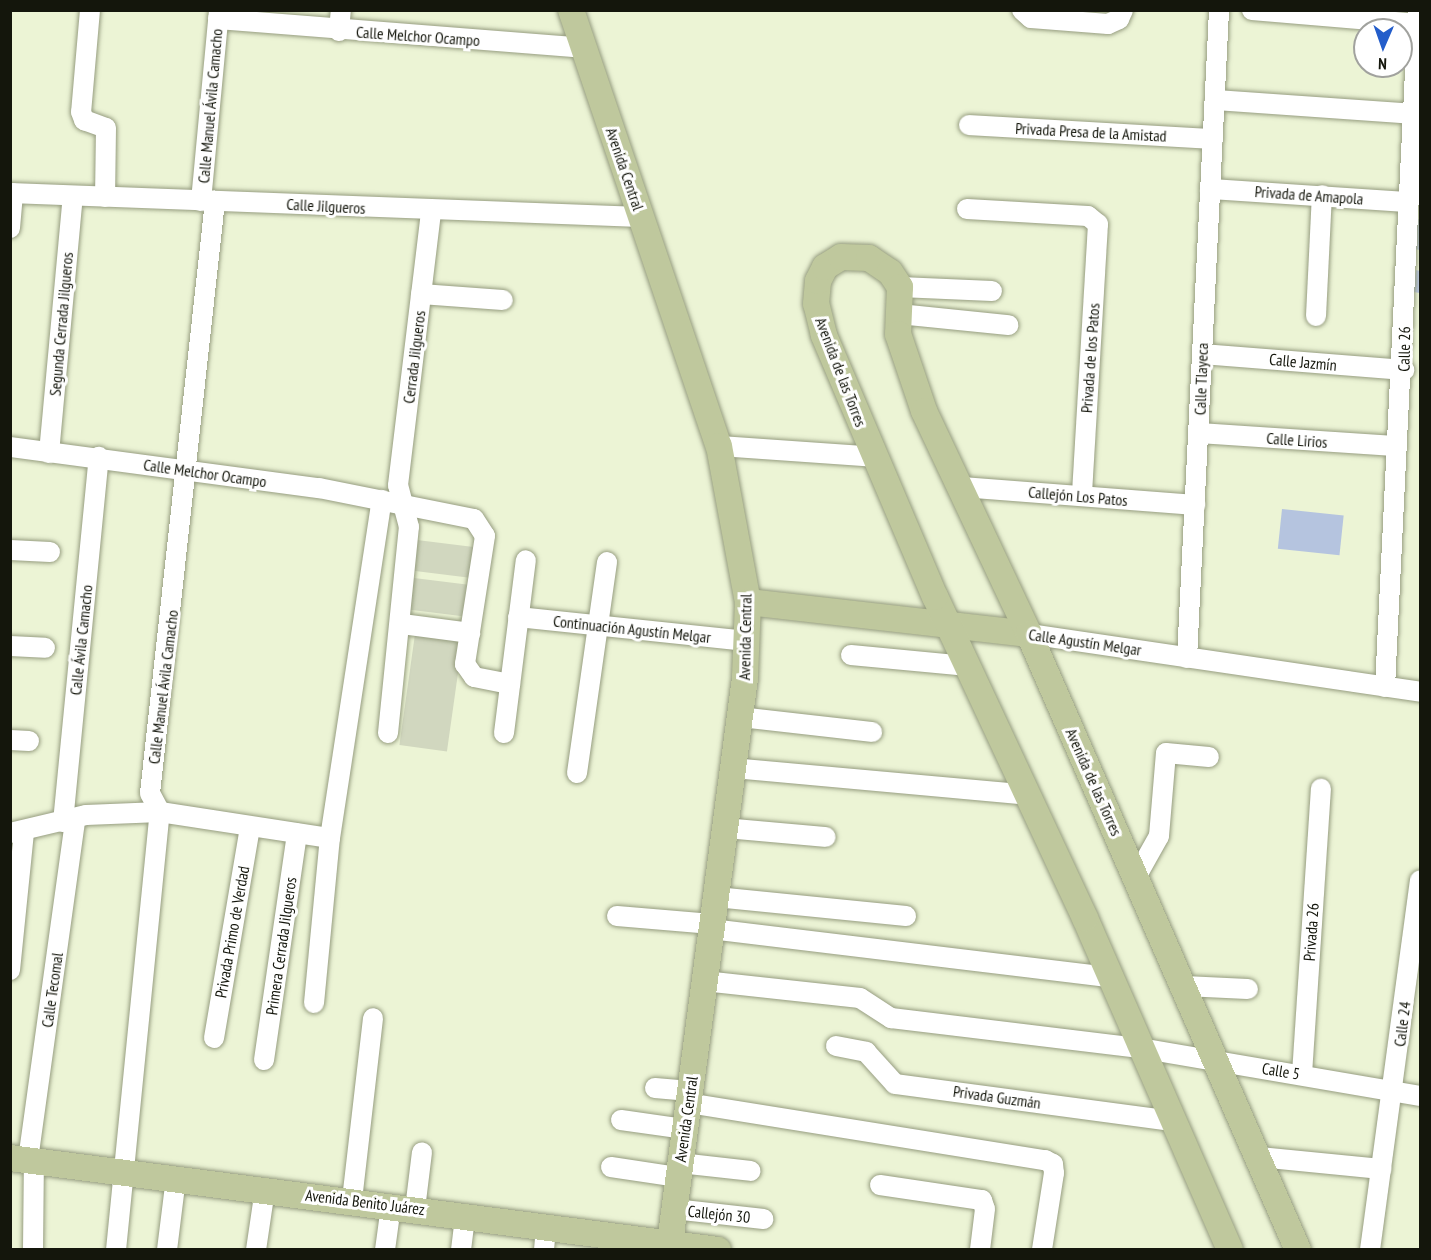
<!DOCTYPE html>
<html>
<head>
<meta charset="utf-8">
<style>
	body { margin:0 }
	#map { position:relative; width:1431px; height:1260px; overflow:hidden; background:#ecf4d5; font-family:"PT Sans Narrow",sans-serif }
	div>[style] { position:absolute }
	.green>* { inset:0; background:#d1d7bf; transform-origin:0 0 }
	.building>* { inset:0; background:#b5c4df; transform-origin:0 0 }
	.roads { filter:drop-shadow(0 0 2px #969d80) drop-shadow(0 0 2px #969d80) }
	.minor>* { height:20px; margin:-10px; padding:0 10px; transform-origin:10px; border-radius:10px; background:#fff }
	.major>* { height:26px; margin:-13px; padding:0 13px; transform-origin:13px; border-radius:13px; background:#bfc89d }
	span { translate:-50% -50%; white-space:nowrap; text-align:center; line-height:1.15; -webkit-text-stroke:6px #fff; paint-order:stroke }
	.street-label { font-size:16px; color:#14160c }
	.frame { position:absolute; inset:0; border:12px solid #14160c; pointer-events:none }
	.north { position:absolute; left:1353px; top:18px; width:60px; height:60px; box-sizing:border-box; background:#fff; border:2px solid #a1a29e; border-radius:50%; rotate:182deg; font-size:16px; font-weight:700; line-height:24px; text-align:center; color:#14160c }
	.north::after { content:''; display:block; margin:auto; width:21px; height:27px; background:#235dca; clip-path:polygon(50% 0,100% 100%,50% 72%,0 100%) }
</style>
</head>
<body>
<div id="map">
	<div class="green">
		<i style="left:417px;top:540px;width:63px;height:31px;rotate:7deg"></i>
		<i style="left:414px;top:578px;width:59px;height:32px;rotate:7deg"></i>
		<i style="left:415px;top:634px;width:48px;height:112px;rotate:8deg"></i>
	</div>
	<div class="building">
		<i style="clip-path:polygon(1418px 219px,1420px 220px,1420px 250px,1414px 249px)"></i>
		<i style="clip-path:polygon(1416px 270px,1420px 271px,1420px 293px,1413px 292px)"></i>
		<i style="left:1282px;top:509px;width:62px;height:40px;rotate:6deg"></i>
	</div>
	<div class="roads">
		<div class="minor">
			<i style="left:90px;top:10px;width:102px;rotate:95deg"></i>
			<i style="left:81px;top:112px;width:9px;rotate:69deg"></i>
			<i style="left:84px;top:120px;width:23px;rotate:20deg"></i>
			<i style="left:106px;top:128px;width:69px;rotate:90.8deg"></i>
			<i style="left:1022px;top:10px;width:12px;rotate:42deg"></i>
			<i style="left:1031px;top:18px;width:77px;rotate:4.5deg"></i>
			<i style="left:1108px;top:24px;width:12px;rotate:-24deg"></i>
			<i style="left:1119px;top:19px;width:10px;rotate:-66deg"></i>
			<i style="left:1252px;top:10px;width:167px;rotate:4.8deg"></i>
			<i style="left:218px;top:19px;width:366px;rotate:4.5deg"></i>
			<i style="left:339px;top:31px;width:21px;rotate:-85deg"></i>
			<i style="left:1215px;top:100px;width:198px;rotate:4deg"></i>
			<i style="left:969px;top:125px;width:244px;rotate:3.3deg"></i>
			<i style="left:1210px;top:189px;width:198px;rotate:3.8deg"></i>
			<i style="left:10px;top:193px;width:631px;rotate:2.18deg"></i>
			<i style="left:201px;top:201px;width:192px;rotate:-84.6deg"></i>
			<i style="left:967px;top:209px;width:121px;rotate:3.3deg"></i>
			<i style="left:1088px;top:216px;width:13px;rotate:39deg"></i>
			<i style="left:1098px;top:224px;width:272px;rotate:93.4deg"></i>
			<i style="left:10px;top:228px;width:35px;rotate:-85deg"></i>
			<i style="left:900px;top:287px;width:92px;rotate:2.5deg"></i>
			<i style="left:421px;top:294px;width:82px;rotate:4.2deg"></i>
			<i style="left:899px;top:314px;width:110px;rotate:5.8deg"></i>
			<i style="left:1316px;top:316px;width:121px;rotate:-87.2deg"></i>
			<i style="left:1202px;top:354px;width:203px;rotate:4.5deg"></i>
			<i style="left:1199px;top:433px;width:196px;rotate:3.8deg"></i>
			<i style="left:719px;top:446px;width:156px;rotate:4deg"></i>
			<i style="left:10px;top:447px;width:312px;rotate:7.6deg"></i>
			<i style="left:319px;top:488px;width:158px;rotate:11.3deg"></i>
			<i style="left:474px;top:519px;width:20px;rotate:57deg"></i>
			<i style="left:485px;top:536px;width:130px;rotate:98.9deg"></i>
			<i style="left:465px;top:664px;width:16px;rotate:55deg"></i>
			<i style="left:474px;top:677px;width:37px;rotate:11deg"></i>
			<i style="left:49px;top:453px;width:258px;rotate:-84.7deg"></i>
			<i style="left:962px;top:487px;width:234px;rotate:4.4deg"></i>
			<i style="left:10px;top:550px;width:40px;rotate:2.9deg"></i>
			<i style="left:518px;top:617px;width:230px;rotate:6deg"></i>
			<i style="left:402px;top:624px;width:69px;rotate:7.5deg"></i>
			<i style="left:1029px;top:634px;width:395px;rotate:8.4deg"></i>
			<i style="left:10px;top:646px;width:35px;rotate:3deg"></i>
			<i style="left:851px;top:655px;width:118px;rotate:5.4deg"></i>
			<i style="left:1187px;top:658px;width:649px;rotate:-87.17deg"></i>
			<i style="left:1385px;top:687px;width:678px;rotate:-87.21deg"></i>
			<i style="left:740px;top:717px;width:133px;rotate:6.5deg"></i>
			<i style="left:388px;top:733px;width:207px;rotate:-84.2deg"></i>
			<i style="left:409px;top:527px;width:43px;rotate:-104.7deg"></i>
			<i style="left:398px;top:485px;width:276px;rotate:-83.1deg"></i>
			<i style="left:504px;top:733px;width:174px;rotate:-82.8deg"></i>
			<i style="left:10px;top:740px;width:19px;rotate:3deg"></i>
			<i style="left:733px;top:768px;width:297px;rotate:5.2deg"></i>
			<i style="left:577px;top:773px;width:213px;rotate:-81.9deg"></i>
			<i style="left:63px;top:822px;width:367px;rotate:-84.4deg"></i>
			<i style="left:725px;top:828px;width:101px;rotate:5.1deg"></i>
			<i style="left:10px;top:833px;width:78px;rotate:-13.3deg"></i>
			<i style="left:86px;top:815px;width:74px;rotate:-2.3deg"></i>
			<i style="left:160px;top:812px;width:172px;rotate:8.7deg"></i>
			<i style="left:1136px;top:877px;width:47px;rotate:-60.7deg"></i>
			<i style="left:1159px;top:836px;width:83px;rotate:-85.2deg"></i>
			<i style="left:1166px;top:753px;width:43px;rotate:5.3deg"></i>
			<i style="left:716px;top:897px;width:191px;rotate:5.7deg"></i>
			<i style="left:617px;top:916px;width:95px;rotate:4.8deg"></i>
			<i style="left:711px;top:929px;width:402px;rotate:6.9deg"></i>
			<i style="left:10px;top:970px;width:139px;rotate:-84.2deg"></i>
			<i style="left:704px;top:981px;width:157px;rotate:6.2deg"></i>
			<i style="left:860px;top:998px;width:37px;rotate:33deg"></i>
			<i style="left:891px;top:1018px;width:251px;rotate:6.9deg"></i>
			<i style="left:1140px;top:1048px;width:284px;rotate:9.7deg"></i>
			<i style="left:1184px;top:986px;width:64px;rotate:2.7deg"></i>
			<i style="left:314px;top:1003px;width:166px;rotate:-84.5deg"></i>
			<i style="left:330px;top:838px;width:342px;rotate:-81.3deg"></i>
			<i style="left:214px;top:1038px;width:214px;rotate:-80.3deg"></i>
			<i style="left:836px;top:1046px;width:31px;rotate:11deg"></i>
			<i style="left:866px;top:1052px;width:43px;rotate:47.8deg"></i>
			<i style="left:895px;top:1084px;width:279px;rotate:7.6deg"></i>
			<i style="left:264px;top:1060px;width:229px;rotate:-81.7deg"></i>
			<i style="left:1302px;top:1074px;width:286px;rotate:-86.2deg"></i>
			<i style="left:655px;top:1088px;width:35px;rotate:5deg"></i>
			<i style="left:688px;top:1103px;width:362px;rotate:9.1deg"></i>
			<i style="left:1045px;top:1160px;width:9px;rotate:27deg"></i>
			<i style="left:1053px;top:1164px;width:9px;rotate:84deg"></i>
			<i style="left:1054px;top:1173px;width:78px;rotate:98.9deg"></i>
			<i style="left:621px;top:1120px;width:65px;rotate:8deg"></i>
			<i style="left:1259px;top:1157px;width:123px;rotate:5.6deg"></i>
			<i style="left:28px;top:1160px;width:343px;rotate:-82.1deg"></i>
			<i style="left:680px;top:1163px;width:71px;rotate:6.4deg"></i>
			<i style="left:611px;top:1167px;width:68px;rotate:8.5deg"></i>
			<i style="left:880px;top:1185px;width:103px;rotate:8.4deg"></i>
			<i style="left:982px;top:1200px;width:9px;rotate:72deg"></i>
			<i style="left:985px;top:1209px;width:41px;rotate:97deg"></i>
			<i style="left:352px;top:1200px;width:183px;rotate:-83.4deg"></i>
			<i style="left:415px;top:1209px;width:57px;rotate:-83deg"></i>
			<i style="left:674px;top:1209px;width:90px;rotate:6.4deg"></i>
			<i style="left:33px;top:1250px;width:90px;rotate:-89.4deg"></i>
			<i style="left:116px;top:1250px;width:440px;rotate:-84.3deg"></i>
			<i style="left:160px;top:812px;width:21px;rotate:-118deg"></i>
			<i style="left:150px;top:793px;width:596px;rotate:-83.73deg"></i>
			<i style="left:167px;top:1250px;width:73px;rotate:-82.9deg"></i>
			<i style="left:256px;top:1250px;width:62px;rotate:-81.6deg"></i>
			<i style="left:385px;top:1250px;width:44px;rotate:-82.2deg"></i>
			<i style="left:461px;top:1250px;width:35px;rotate:-83deg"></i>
			<i style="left:544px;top:1250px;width:24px;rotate:-85deg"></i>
			<i style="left:1370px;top:1250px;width:373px;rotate:-82.3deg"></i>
		</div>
		<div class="major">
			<i style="left:571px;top:10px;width:460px;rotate:71.3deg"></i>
			<i style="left:719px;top:446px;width:159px;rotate:79.5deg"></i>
			<i style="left:748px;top:602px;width:76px;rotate:92.3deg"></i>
			<i style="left:745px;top:678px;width:577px;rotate:97.57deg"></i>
			<i style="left:748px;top:602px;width:283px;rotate:6.5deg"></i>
			<i style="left:10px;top:1158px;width:714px;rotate:7.4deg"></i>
			<i style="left:1230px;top:1250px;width:362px;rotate:-113.6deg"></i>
			<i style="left:1085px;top:918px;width:354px;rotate:-115deg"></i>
			<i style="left:935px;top:597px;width:285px;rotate:-113deg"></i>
			<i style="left:824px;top:335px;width:32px;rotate:-104deg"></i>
			<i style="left:816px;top:304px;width:23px;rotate:-85deg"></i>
			<i style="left:818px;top:281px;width:16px;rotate:-63deg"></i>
			<i style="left:825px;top:267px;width:19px;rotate:-32deg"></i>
			<i style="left:841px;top:257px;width:28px;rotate:2deg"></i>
			<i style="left:869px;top:258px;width:25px;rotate:34deg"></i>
			<i style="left:890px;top:272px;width:18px;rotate:56deg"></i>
			<i style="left:900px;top:287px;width:47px;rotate:92.4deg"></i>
			<i style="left:898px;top:334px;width:81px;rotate:71.3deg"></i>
			<i style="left:924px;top:411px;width:246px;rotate:64.8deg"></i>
			<i style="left:1029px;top:634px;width:672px;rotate:66.41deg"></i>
		</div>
	</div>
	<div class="street-label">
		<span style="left:418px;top:36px;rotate:4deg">Calle Melchor Ocampo</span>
		<span style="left:210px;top:106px;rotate:-85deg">Calle Manuel Ávila Camacho</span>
		<span style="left:1091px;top:132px;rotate:3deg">Privada Presa de la Amistad</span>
		<span style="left:625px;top:169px;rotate:71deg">Avenida Central</span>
		<span style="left:1309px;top:195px;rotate:4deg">Privada de Amapola</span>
		<span style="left:326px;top:206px;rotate:3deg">Calle Jilgueros</span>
		<span style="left:61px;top:324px;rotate:-85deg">Segunda Cerrada Jilgueros</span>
		<span style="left:1404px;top:349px;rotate:-89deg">Calle 26</span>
		<span style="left:414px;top:357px;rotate:-83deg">Cerrada Jilgueros</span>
		<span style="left:1090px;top:358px;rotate:-86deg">Privada de los Patos</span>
		<span style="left:1303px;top:362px;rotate:5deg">Calle Jazmín</span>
		<span style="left:841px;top:372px;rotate:69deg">Avenida de las Torres</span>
		<span style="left:1201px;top:379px;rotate:-88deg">Calle Tlayeca</span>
		<span style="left:1297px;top:440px;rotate:4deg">Calle Lirios</span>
		<span style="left:205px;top:473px;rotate:8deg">Calle Melchor Ocampo</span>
		<span style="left:1078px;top:496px;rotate:5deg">Callejón Los Patos</span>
		<span style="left:632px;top:629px;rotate:6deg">Continuación Agustín Melgar</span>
		<span style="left:745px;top:637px;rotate:-89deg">Avenida Central</span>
		<span style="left:81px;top:640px;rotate:-84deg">Calle Ávila Camacho</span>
		<span style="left:1085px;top:642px;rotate:8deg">Calle Agustín Melgar</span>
		<span style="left:163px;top:687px;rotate:-83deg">Calle Manuel Ávila Camacho</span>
		<span style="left:1094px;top:782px;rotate:66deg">Avenida de las Torres</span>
		<span style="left:232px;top:932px;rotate:-80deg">Privada Primo de Verdad</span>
		<span style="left:1311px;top:932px;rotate:-86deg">Privada 26</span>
		<span style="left:281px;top:946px;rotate:-82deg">Primera Cerrada Jilgueros</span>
		<span style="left:52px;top:990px;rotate:-82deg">Calle Tecomal</span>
		<span style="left:1402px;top:1024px;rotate:-83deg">Calle 24</span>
		<span style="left:1281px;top:1071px;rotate:9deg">Calle 5</span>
		<span style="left:997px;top:1097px;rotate:8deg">Privada Guzmán</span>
		<span style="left:686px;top:1119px;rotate:-82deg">Avenida Central</span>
		<span style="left:365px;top:1202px;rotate:7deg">Avenida Benito Juárez</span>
		<span style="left:719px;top:1214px;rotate:6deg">Callejón 30</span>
	</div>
	<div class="frame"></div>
	<div class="north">N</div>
</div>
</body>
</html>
